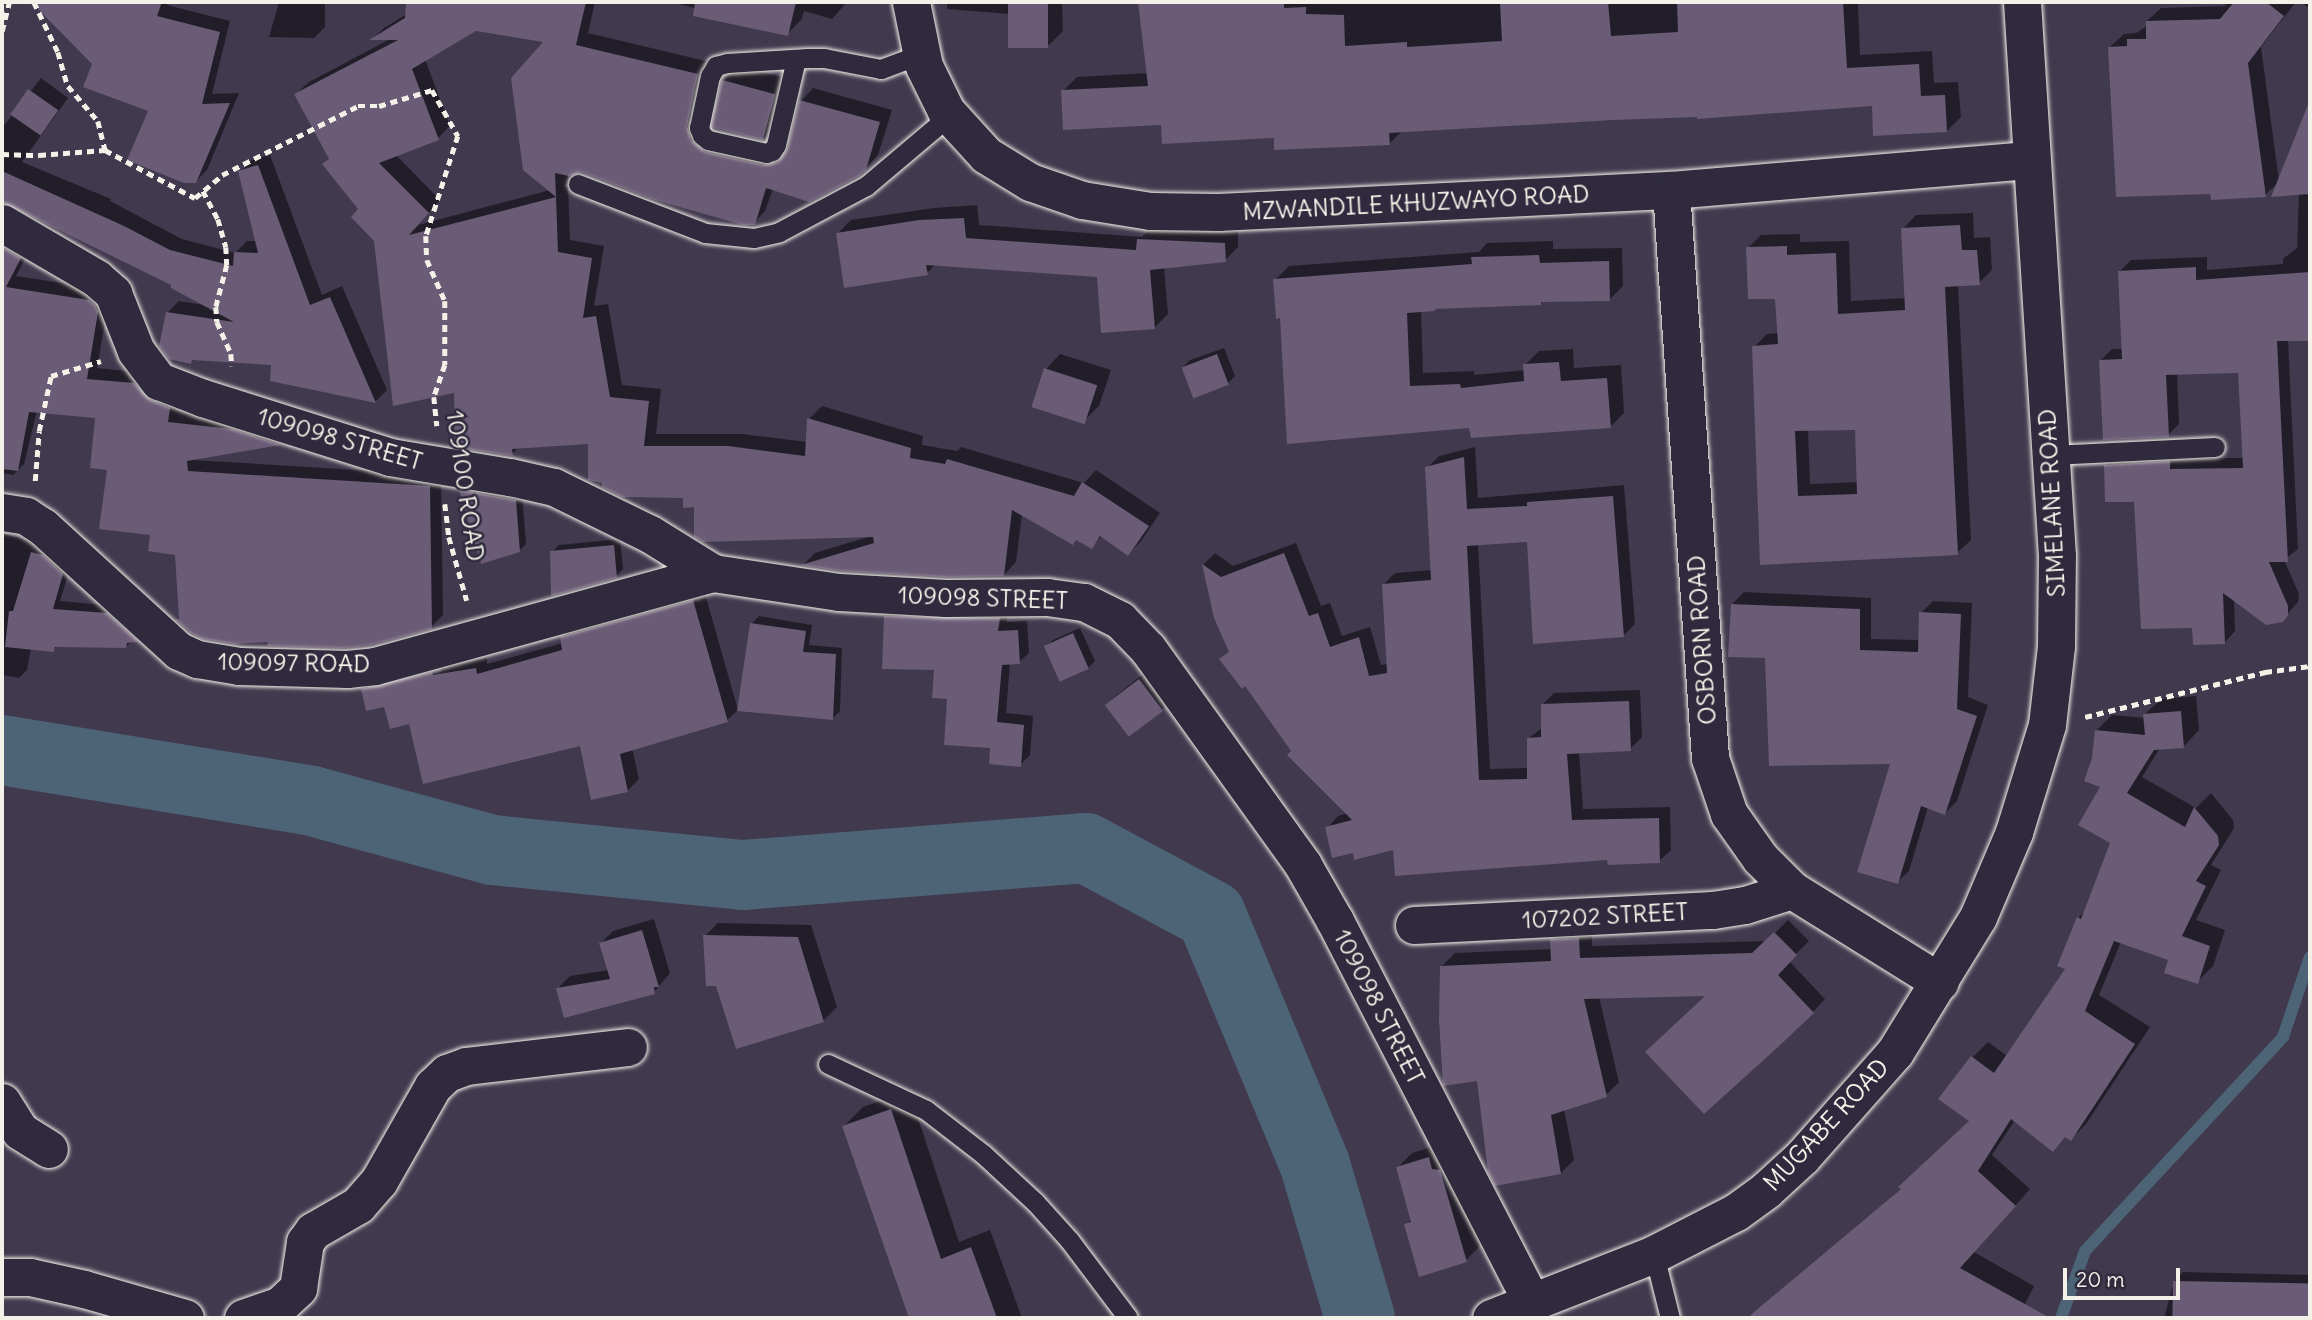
<!DOCTYPE html>
<html>
<head>
<meta charset="utf-8">
<style>
	body { margin:0 }
	#map { position:relative; width:2312px; height:1320px; overflow:hidden; background:#41394e; font-family:Delius,sans-serif }
	div>[style] { position:absolute }
	.shadow>* { inset:0; background:#0007 }
	.stream>* { height:12px; margin:-6px; padding:0 6px; transform-origin:6px; border-radius:6px; background:#4c6476 }
	.river>* { height:70px; margin:-35px; padding:0 35px; transform-origin:35px; border-radius:35px; background:#4c6476 }
	.building>* { inset:0; background:#6a5b76; transform-origin:0 0 }
	.path>* { height:4.5px; margin-top:-2.25px; transform-origin:0; background:repeating-linear-gradient(90deg,#f4f1e8 0 7px,transparent 0 12px) }
	.roads { filter:drop-shadow(0 0 2px #f4f1e8) drop-shadow(0 0 2px #f4f1e8) }
	.lane>* { height:19px; margin:-9.5px; padding:0 9.5px; transform-origin:9.5px; border-radius:9.5px; background:#2f2a3d }
	.street>* { height:37px; margin:-18.5px; padding:0 18.5px; transform-origin:18.5px; border-radius:18.5px; background:#2f2a3d }
	span { translate:-50% -50%; white-space:nowrap; text-align:center; line-height:1.15; -webkit-text-stroke:5px #2f2a3d; paint-order:stroke }
	.street-label { font-size:24px; color:#f4f1e8 }
	.frame { position:absolute; inset:0; border:4px solid #f4f1e8; pointer-events:none }
	.scale { position:absolute; left:2063px; top:1268px; width:117px; height:32px; box-sizing:border-box; border:4px solid #f4f1e8; border-top:0; padding-left:9px; font-size:21px; line-height:24px; white-space:nowrap; color:#f4f1e8; -webkit-text-stroke:5px #2f2a3d; paint-order:stroke }
</style>
</head>
<body>
<div id="map">
	<div class="shadow">
		<i style="clip-path:polygon(33px 2px,168px 2px,167px 5px,230px 21px,212px 94px,239px 93px,207px 170px,196px 181px,151px 110px,94px 63px)"></i>
		<i style="clip-path:polygon(279px 2px,325px 2px,325px 27px,314px 38px,269px 37px)"></i>
		<i style="clip-path:polygon(evenodd,426px 2px,595px 2px,588px 33px,710px 62px,699px 113px,713px 137px,777px 153px,788px 151px,801px 101px,813px 88px,892px 110px,878px 155px,865px 169px,773px 189px,765px 211px,753px 224px,582px 171px,568px 175px,568px 182px,564px 187px,568px 186px,570px 240px,604px 246px,594px 306px,608px 304px,622px 385px,661px 389px,656px 434px,742px 434px,808px 442px,809px 419px,822px 406px,923px 436px,922px 445px,957px 451px,961px 447px,1084px 483px,1096px 470px,1160px 513px,1141px 541px,1128px 554px,1102px 536px,1091px 547px,1022px 514px,1016px 562px,1004px 575px,841px 569px,804px 564px,815px 553px,871px 536px,695px 505px,589px 443px,519px 447px,512px 454px,456px 391px,296px 94px,309px 82px,392px 38px,373px 38px,384px 28px,426px 2px,475px 29px,547px 41px,550px 190px,418px 225px,440px 200px,396px 155px,438px 138px,450px 126px,425px 59px,475px 29px)"></i>
		<i style="clip-path:polygon(672px 2px,847px 2px,832px 19px,804px 11px,802px 19px,787px 34px)"></i>
		<i style="clip-path:polygon(947px 2px,1062px 2px,1063px 31px,1049px 45px,1010px 14px,947px 9px)"></i>
		<i style="clip-path:polygon(1132px 2px,1911px 2px,1858px 4px,1860px 55px,1932px 51px,1934px 83px,1958px 82px,1961px 117px,1947px 131px,1873px 104px,1403px 130px,1389px 144px,1275px 136px,1162px 123px,1063px 91px,1077px 77px,1148px 73px,1139px 2px)"></i>
		<i style="clip-path:polygon(2220px 2px,2296px 2px,2261px 47px,2279px 181px,2310px 110px,2310px 339px,2288px 339px,2298px 549px,2284px 560px,2299px 594px,2298px 602px,2282px 620px,2234px 599px,2235px 631px,2224px 643px,2194px 626px,2136px 500px,2105px 466px,2117px 454px,2180px 451px,2181px 458px,2244px 458px,2240px 371px,2177px 373px,2179px 424px,2168px 435px,2101px 360px,2112px 349px,2123px 349px,2120px 271px,2131px 260px,2207px 257px,2207px 270px,2283px 264px,2283px 259px,2297px 248px,2299px 193px,2279px 182px,2265px 195px,2110px 47px,2124px 34px,2136px 33px,2147px 26px,2147px 21px,2161px 8px,2227px 6px)"></i>
		<i style="clip-path:polygon(2301px 2px,2310px 2px,2310px 9px)"></i>
		<i style="clip-path:polygon(738px 66px,789px 79px,779px 123px,764px 138px,723px 81px)"></i>
		<i style="clip-path:polygon(41px 78px,68px 98px,22px 162px,111px 199px,110px 201px,182px 239px,235px 253px,247px 241px,257px 241px,240px 172px,252px 160px,270px 155px,322px 295px,342px 286px,387px 390px,376px 401px,271px 379px,273px 363px,194px 359px,191px 362px,168px 312px,179px 301px,204px 305px,173px 284px,13px 203px,2px 200px,2px 128px)"></i>
		<i style="clip-path:polygon(977px 205px,979px 225px,1142px 237px,1152px 227px,1238px 231px,1238px 247px,1225px 260px,1164px 267px,1168px 314px,1154px 328px,1099px 276px,936px 264px,927px 273px,837px 234px,851px 220px,934px 208px)"></i>
		<i style="clip-path:polygon(evenodd,1973px 213px,1974px 238px,1990px 237px,1992px 270px,1979px 283px,1958px 285px,1971px 540px,1957px 553px,1762px 563px,1754px 347px,1767px 334px,1779px 333px,1777px 297px,1748px 248px,1761px 235px,1800px 234px,1800px 242px,1849px 241px,1851px 301px,1906px 298px,1903px 229px,1916px 215px,1973px 213px,1857px 428px,1858px 482px,1810px 484px,1808px 429px,1857px 428px)"></i>
		<i style="clip-path:polygon(2px 229px,31px 247px,16px 276px,101px 289px,109px 299px,97px 368px,146px 373px,180px 396px,179px 411px,245px 418px,290px 433px,280px 443px,192px 460px,441px 475px,443px 615px,431px 627px,270px 641px,191px 632px,178px 619px,180px 616px,177px 553px,152px 534px,97px 417px,37px 411px,24px 464px,13px 475px,2px 473px)"></i>
		<i style="clip-path:polygon(1553px 241px,1553px 249px,1622px 248px,1623px 286px,1609px 300px,1543px 301px,1540px 304px,1437px 307px,1421px 310px,1423px 373px,1474px 371px,1474px 375px,1525px 370px,1525px 365px,1539px 351px,1573px 349px,1574px 368px,1621px 365px,1624px 413px,1610px 427px,1470px 426px,1282px 317px,1275px 280px,1289px 266px,1479px 252px,1487px 243px)"></i>
		<i style="clip-path:polygon(1224px 348px,1235px 376px,1228px 383px,1183px 367px,1190px 360px)"></i>
		<i style="clip-path:polygon(1060px 354px,1111px 370px,1099px 406px,1084px 421px,1046px 369px)"></i>
		<i style="clip-path:polygon(1475px 447px,1478px 498px,1624px 485px,1635px 624px,1623px 636px,1529px 541px,1478px 543px,1490px 769px,1528px 768px,1528px 739px,1543px 727px,1542px 705px,1554px 693px,1640px 690px,1642px 737px,1630px 749px,1579px 752px,1583px 809px,1670px 807px,1671px 850px,1659px 861px,1395px 848px,1354px 851px,1327px 828px,1338px 816px,1348px 813px,1294px 751px,1231px 651px,1216px 618px,1204px 564px,1215px 553px,1233px 566px,1296px 543px,1321px 606px,1330px 603px,1342px 636px,1370px 627px,1381px 665px,1388px 664px,1383px 585px,1395px 573px,1432px 570px,1427px 468px,1439px 456px)"></i>
		<i style="clip-path:polygon(468px 484px,522px 493px,526px 544px,519px 551px,482px 562px,461px 490px)"></i>
		<i style="clip-path:polygon(2px 533px,52px 548px,71px 565px,60px 601px,115px 606px,145px 633px,125px 647px,58px 645px,54px 650px,31px 648px,27px 670px,19px 678px,2px 675px)"></i>
		<i style="clip-path:polygon(620px 539px,623px 569px,616px 576px,552px 552px,559px 545px)"></i>
		<i style="clip-path:polygon(evenodd,704px 590px,738px 710px,727px 720px,632px 748px,639px 779px,627px 791px,581px 744px,410px 722px,362px 689px,374px 678px,487px 658px,487px 664px,563px 643px,562px 638px,573px 626px,704px 590px,441px 668px,441px 672px,373px 688px,373px 684px,441px 668px)"></i>
		<i style="clip-path:polygon(1744px 592px,1871px 598px,1871px 639px,1920px 640px,1921px 613px,1933px 601px,1972px 603px,1968px 697px,1988px 705px,1957px 801px,1945px 813px,1928px 807px,1909px 871px,1897px 882px,1892px 763px,1767px 656px,1732px 604px)"></i>
		<i style="clip-path:polygon(895px 607px,1008px 609px,1007px 622px,1027px 621px,1029px 653px,1019px 662px,1010px 663px,1006px 713px,1033px 716px,1030px 755px,1020px 765px,992px 746px,949px 697px,935px 669px,886px 616px)"></i>
		<i style="clip-path:polygon(759px 616px,812px 625px,809px 645px,842px 648px,840px 711px,833px 718px,752px 623px)"></i>
		<i style="clip-path:polygon(1080px 628px,1095px 661px,1088px 668px,1046px 647px,1053px 640px)"></i>
		<i style="clip-path:polygon(1154px 665px,1176px 695px,1162px 710px,1106px 704px)"></i>
		<i style="clip-path:polygon(2196px 696px,2199px 730px,2184px 746px,2160px 748px,2142px 777px,2196px 808px,2211px 793px,2233px 820px,2234px 828px,2211px 865px,2221px 870px,2196px 920px,2225px 930px,2213px 966px,2197px 982px,2170px 959px,2121px 942px,2099px 995px,2150px 1027px,2086px 1124px,2071px 1139px,2015px 1120px,1992px 1155px,2030px 1189px,1974px 1252px,2034px 1286px,2018px 1318px,1896px 1318px,1881px 1300px,1859px 1318px,1746px 1318px,1777px 1296px,1902px 1188px,1971px 1120px,1972px 1058px,1988px 1042px,2007px 1056px,2067px 968px,2078px 918px,2087px 910px,2112px 843px,2103px 786px,2094px 758px,2096px 731px,2112px 715px,2145px 718px,2145px 714px,2161px 699px)"></i>
		<i style="clip-path:polygon(654px 919px,670px 973px,654px 992px,558px 988px,570px 976px,609px 970px,601px 943px,613px 931px)"></i>
		<i style="clip-path:polygon(1788px 920px,1809px 941px,1789px 961px,1825px 999px,1813px 1012px,1708px 994px,1599px 997px,1619px 1082px,1606px 1095px,1564px 1109px,1574px 1160px,1561px 1173px,1479px 1079px,1442px 966px,1455px 953px,1552px 949px,1552px 940px,1565px 927px,1592px 926px,1592px 946px,1767px 941px)"></i>
		<i style="clip-path:polygon(718px 923px,811px 925px,837px 1007px,823px 1021px,705px 936px)"></i>
		<i style="clip-path:polygon(909px 1091px,959px 1242px,990px 1230px,1022px 1318px,912px 1318px,844px 1126px,863px 1107px)"></i>
		<i style="clip-path:polygon(1444px 1143px,1454px 1156px,1481px 1245px,1466px 1260px,1406px 1225px,1412px 1219px,1398px 1167px,1412px 1153px)"></i>
		<i style="clip-path:polygon(2183px 1272px,2310px 1275px,2310px 1318px,2164px 1318px,2174px 1282px)"></i>
	</div>
	<div class="stream">
		<i style="left:2061px;top:1318px;width:71px;rotate:-70.3deg"></i>
		<i style="left:2085px;top:1251px;width:292px;rotate:-47.2deg"></i>
		<i style="left:2283px;top:1037px;width:84px;rotate:-71.4deg"></i>
	</div>
	<div class="river">
		<i style="left:2px;top:750px;width:314px;rotate:9.3deg"></i>
		<i style="left:312px;top:801px;width:187px;rotate:15.2deg"></i>
		<i style="left:492px;top:850px;width:252px;rotate:5.7deg"></i>
		<i style="left:743px;top:875px;width:344px;rotate:-4.5deg"></i>
		<i style="left:1086px;top:848px;width:142px;rotate:28.2deg"></i>
		<i style="left:1211px;top:915px;width:271px;rotate:67.4deg"></i>
		<i style="left:1315px;top:1165px;width:159px;rotate:73.6deg"></i>
	</div>
	<div class="building">
		<i style="clip-path:polygon(31px 2px,162px 2px,157px 16px,220px 32px,202px 104px,230px 103px,196px 183px,184px 183px,127px 160px,148px 111px,83px 87px,92px 64px)"></i>
		<i style="clip-path:polygon(406px 2px,586px 2px,576px 45px,698px 74px,687px 126px,691px 140px,705px 152px,763px 165px,777px 162px,788px 148px,799px 100px,880px 122px,866px 170px,859px 176px,809px 202px,766px 188px,755px 225px,743px 225px,652px 199px,582px 172px,569px 176px,555px 173px,556px 197px,523px 170px,511px 78px,543px 42px,476px 31px,412px 69px,439px 140px,379px 163px,429px 213px,409px 235px,556px 197px,558px 252px,592px 258px,583px 318px,596px 316px,610px 397px,649px 401px,644px 446px,728px 446px,805px 456px,807px 418px,911px 448px,910px 458px,945px 464px,947px 459px,1074px 496px,1082px 482px,1149px 526px,1128px 556px,1100px 536px,1092px 549px,1076px 540px,1073px 545px,1012px 510px,1004px 576px,946px 577px,841px 571px,801px 565px,874px 543px,873px 537px,703px 542px,694px 537px,694px 507px,683px 508px,683px 498px,622px 497px,602px 487px,602px 483px,588px 480px,588px 444px,512px 449px,513px 456px,455px 447px,454px 393px,393px 406px,374px 241px,351px 217px,358px 209px,322px 164px,329px 159px,294px 94px,398px 40px,369px 40px,405px 18px)"></i>
		<i style="clip-path:polygon(695px 2px,796px 2px,788px 36px,693px 16px)"></i>
		<i style="left:1008px;top:2px;width:40px;height:46px"></i>
		<i style="clip-path:polygon(1138px 2px,1284px 2px,1284px 8px,1306px 7px,1306px 14px,1344px 15px,1345px 46px,1407px 42px,1407px 47px,1502px 41px,1500px 3px,1608px 2px,1611px 36px,1678px 32px,1677px 2px,1843px 2px,1847px 68px,1919px 64px,1921px 96px,1945px 95px,1947px 132px,1873px 136px,1872px 106px,1697px 119px,1697px 117px,1613px 120px,1389px 133px,1390px 145px,1274px 150px,1274px 138px,1162px 144px,1161px 125px,1063px 130px,1061px 90px,1148px 86px)"></i>
		<i style="clip-path:polygon(2234px 2px,2266px 2px,2284px 16px,2248px 63px,2266px 197px,2211px 200px,2210px 194px,2116px 197px,2108px 47px,2127px 46px,2127px 39px,2146px 39px,2146px 21px,2220px 19px)"></i>
		<i style="left:722px;top:80px;width:55px;height:48px;rotate:15deg"></i>
		<i style="left:28px;top:89px;width:37px;height:31px;rotate:35deg"></i>
		<i style="clip-path:polygon(2309px 102px,2310px 194px,2271px 197px)"></i>
		<i style="clip-path:polygon(258px 165px,310px 305px,330px 297px,376px 403px,270px 381px,271px 365px,192px 360px,191px 364px,169px 359px,159px 346px,166px 312px,234px 322px,171px 288px,171px 285px,2px 202px,2px 171px,124px 226px,170px 250px,233px 266px,234px 252px,258px 253px,238px 171px)"></i>
		<i style="clip-path:polygon(964px 218px,966px 238px,1136px 250px,1137px 239px,1225px 243px,1226px 262px,1150px 270px,1155px 329px,1101px 333px,1097px 277px,926px 265px,928px 275px,844px 288px,836px 233px,919px 220px)"></i>
		<i style="clip-path:polygon(evenodd,1960px 225px,1962px 250px,1977px 250px,1980px 285px,1945px 287px,1958px 555px,1760px 565px,1752px 346px,1778px 344px,1775px 299px,1748px 299px,1746px 247px,1787px 246px,1787px 255px,1836px 253px,1838px 314px,1905px 310px,1901px 228px,1960px 225px,1855px 430px,1857px 494px,1798px 496px,1795px 431px,1855px 430px)"></i>
		<i style="clip-path:polygon(2px 247px,21px 258px,6px 287px,89px 300px,95px 305px,98px 312px,87px 379px,134px 383px,151px 400px,170px 408px,168px 422px,232px 429px,281px 445px,187px 461px,188px 471px,430px 486px,432px 629px,371px 645px,346px 648px,267px 646px,268px 642px,235px 644px,203px 639px,191px 633px,175px 619px,179px 619px,175px 555px,148px 551px,150px 535px,99px 529px,107px 470px,90px 468px,95px 418px,29px 412px,18px 471px,2px 469px)"></i>
		<i style="clip-path:polygon(1539px 255px,1540px 263px,1609px 261px,1610px 301px,1541px 302px,1541px 305px,1435px 309px,1435px 311px,1407px 313px,1410px 386px,1460px 384px,1461px 388px,1524px 381px,1523px 364px,1559px 362px,1561px 381px,1607px 378px,1611px 428px,1471px 438px,1469px 428px,1287px 444px,1280px 318px,1276px 319px,1273px 279px,1472px 264px,1471px 257px)"></i>
		<i style="clip-path:polygon(2196px 267px,2196px 280px,2310px 272px,2310px 341px,2277px 341px,2288px 562px,2269px 562px,2288px 606px,2288px 615px,2283px 622px,2266px 625px,2223px 593px,2225px 644px,2193px 645px,2192px 628px,2141px 629px,2134px 502px,2105px 502px,2104px 465px,2170px 461px,2170px 469px,2243px 468px,2238px 373px,2166px 375px,2169px 437px,2103px 440px,2099px 360px,2122px 359px,2118px 271px)"></i>
		<i style="left:1217px;top:354px;width:33px;height:38px;rotate:69deg"></i>
		<i style="left:1044px;top:368px;width:56px;height:41px;rotate:18deg"></i>
		<i style="clip-path:polygon(1464px 457px,1467px 509px,1527px 506px,1527px 502px,1613px 496px,1624px 637px,1533px 644px,1527px 542px,1467px 546px,1479px 780px,1527px 779px,1527px 738px,1541px 737px,1541px 704px,1629px 701px,1631px 751px,1567px 754px,1572px 820px,1659px 818px,1660px 863px,1608px 865px,1607px 860px,1395px 876px,1393px 850px,1354px 860px,1353px 853px,1332px 858px,1325px 827px,1352px 820px,1287px 755px,1291px 751px,1245px 686px,1242px 689px,1219px 659px,1229px 652px,1214px 618px,1202px 564px,1221px 577px,1284px 553px,1309px 616px,1318px 613px,1330px 647px,1359px 637px,1369px 676px,1387px 673px,1382px 584px,1431px 580px,1425px 467px)"></i>
		<i style="clip-path:polygon(459px 490px,516px 500px,520px 552px,481px 564px)"></i>
		<i style="clip-path:polygon(614px 545px,617px 578px,551px 596px,550px 551px)"></i>
		<i style="clip-path:polygon(31px 552px,43px 555px,63px 574px,53px 609px,107px 613px,139px 642px,127px 643px,126px 648px,55px 647px,54px 652px,5px 647px,9px 611px,13px 611px)"></i>
		<i style="clip-path:polygon(693px 600px,728px 722px,620px 754px,628px 792px,591px 800px,580px 746px,423px 784px,409px 724px,390px 729px,384px 707px,366px 711px,361px 689px,432px 672px,433px 675px,476px 668px,477px 674px,562px 650px,560px 637px)"></i>
		<i style="clip-path:polygon(1731px 604px,1860px 609px,1860px 650px,1918px 652px,1919px 612px,1961px 614px,1957px 709px,1977px 716px,1945px 815px,1921px 806px,1898px 884px,1857px 872px,1890px 764px,1769px 766px,1765px 658px,1728px 657px)"></i>
		<i style="clip-path:polygon(884px 616px,1000px 618px,998px 631px,1018px 630px,1020px 664px,1002px 665px,997px 722px,1024px 725px,1021px 767px,989px 764px,990px 748px,944px 745px,947px 699px,932px 698px,934px 670px,882px 669px)"></i>
		<i style="clip-path:polygon(750px 623px,806px 631px,803px 652px,836px 654px,833px 720px,737px 711px)"></i>
		<i style="left:1073px;top:633px;width:39px;height:32px;rotate:66deg"></i>
		<i style="left:1139px;top:679px;width:40px;height:43px;rotate:53deg"></i>
		<i style="clip-path:polygon(2181px 711px,2184px 748px,2154px 750px,2127px 793px,2185px 827px,2194px 807px,2218px 836px,2219px 845px,2196px 881px,2206px 886px,2182px 936px,2210px 946px,2198px 984px,2164px 973px,2168px 960px,2114px 941px,2085px 1011px,2135px 1044px,2071px 1141px,2065px 1137px,2053px 1152px,2011px 1119px,1978px 1171px,2016px 1206px,1960px 1268px,2050px 1318px,1747px 1318px,1901px 1189px,1898px 1187px,1969px 1121px,1938px 1099px,1971px 1056px,1994px 1073px,2065px 969px,2057px 966px,2077px 917px,2081px 919px,2110px 843px,2078px 825px,2100px 787px,2084px 781px,2092px 758px,2095px 730px,2145px 735px,2143px 714px)"></i>
		<i style="clip-path:polygon(642px 930px,659px 987px,654px 987px,655px 994px,564px 1018px,556px 988px,610px 979px,599px 943px)"></i>
		<i style="clip-path:polygon(1774px 932px,1797px 955px,1778px 975px,1814px 1013px,1778px 1047px,1704px 1114px,1645px 1052px,1705px 996px,1584px 999px,1607px 1097px,1551px 1115px,1561px 1174px,1495px 1186px,1488px 1172px,1477px 1081px,1443px 1086px,1439px 1019px,1440px 966px,1551px 961px,1550px 939px,1579px 938px,1580px 958px,1752px 953px)"></i>
		<i style="clip-path:polygon(703px 935px,798px 937px,824px 1022px,736px 1049px,716px 986px,706px 986px)"></i>
		<i style="clip-path:polygon(891px 1109px,941px 1259px,971px 1247px,997px 1318px,909px 1318px,842px 1126px)"></i>
		<i style="clip-path:polygon(1429px 1157px,1432px 1169px,1440px 1170px,1467px 1262px,1419px 1277px,1404px 1224px,1411px 1222px,1396px 1167px)"></i>
		<i style="left:2173px;top:1281px;width:137px;height:38px;rotate:1deg"></i>
	</div>
	<div class="path">
		<i style="left:34px;top:2px;width:55px;rotate:64.4deg"></i>
		<i style="left:58px;top:52px;width:35px;rotate:74deg"></i>
		<i style="left:68px;top:86px;width:46px;rotate:49.4deg"></i>
		<i style="left:98px;top:121px;width:30px;rotate:76deg"></i>
		<i style="left:105px;top:150px;width:102px;rotate:28.1deg"></i>
		<i style="left:195px;top:198px;width:35px;rotate:-40deg"></i>
		<i style="left:222px;top:175px;width:153px;rotate:-26.9deg"></i>
		<i style="left:358px;top:106px;width:21px"></i>
		<i style="left:379px;top:106px;width:55px;rotate:-16.8deg"></i>
		<i style="left:432px;top:90px;width:53px;rotate:60.5deg"></i>
		<i style="left:458px;top:136px;width:105px;rotate:107.7deg"></i>
		<i style="left:426px;top:236px;width:24px;rotate:88deg"></i>
		<i style="left:427px;top:260px;width:45px;rotate:66.3deg"></i>
		<i style="left:445px;top:301px;width:64px;rotate:90deg"></i>
		<i style="left:445px;top:365px;width:34px;rotate:109deg"></i>
		<i style="left:434px;top:397px;width:29px;rotate:84deg"></i>
		<i style="left:2px;top:31px;width:30px;rotate:-76deg"></i>
		<i style="left:2px;top:154px;width:37px;rotate:2deg"></i>
		<i style="left:39px;top:155px;width:66px;rotate:-4.3deg"></i>
		<i style="left:203px;top:191px;width:32px;rotate:62deg"></i>
		<i style="left:218px;top:219px;width:29px;rotate:74deg"></i>
		<i style="left:226px;top:247px;width:18px;rotate:87deg"></i>
		<i style="left:227px;top:265px;width:43px;rotate:104.7deg"></i>
		<i style="left:216px;top:307px;width:15px;rotate:86deg"></i>
		<i style="left:217px;top:322px;width:35px;rotate:66deg"></i>
		<i style="left:231px;top:354px;width:12px;rotate:85deg"></i>
		<i style="left:35px;top:481px;width:50px;rotate:-85.4deg"></i>
		<i style="left:39px;top:431px;width:56px;rotate:-77.7deg"></i>
		<i style="left:51px;top:376px;width:52px;rotate:-16.7deg"></i>
		<i style="left:445px;top:504px;width:33px;rotate:83deg"></i>
		<i style="left:449px;top:537px;width:66px;rotate:74.3deg"></i>
		<i style="left:2085px;top:717px;width:186px;rotate:-14deg"></i>
		<i style="left:2265px;top:672px;width:45px;rotate:-7.6deg"></i>
	</div>
	<div class="roads">
		<div class="lane">
			<i style="left:796px;top:59px;width:88px;rotate:103.1deg"></i>
			<i style="left:776px;top:145px;width:7px;rotate:124deg"></i>
			<i style="left:772px;top:151px;width:6px;rotate:162deg"></i>
			<i style="left:766px;top:153px;width:59px;rotate:-167.4deg"></i>
			<i style="left:708px;top:140px;width:8px;rotate:-140deg"></i>
			<i style="left:702px;top:135px;width:8px;rotate:-113deg"></i>
			<i style="left:699px;top:128px;width:53px;rotate:-78.1deg"></i>
			<i style="left:710px;top:76px;width:12px;rotate:-59deg"></i>
			<i style="left:716px;top:66px;width:11px;rotate:-15deg"></i>
			<i style="left:727px;top:63px;width:81px;rotate:-3.5deg"></i>
			<i style="left:808px;top:58px;width:16px"></i>
			<i style="left:824px;top:58px;width:58px;rotate:10.9deg"></i>
			<i style="left:881px;top:69px;width:43px;rotate:-20.6deg"></i>
			<i style="left:578px;top:184px;width:136px;rotate:21.1deg"></i>
			<i style="left:705px;top:233px;width:49px;rotate:5.8deg"></i>
			<i style="left:754px;top:238px;width:26px;rotate:-13deg"></i>
			<i style="left:779px;top:232px;width:98px;rotate:-27.9deg"></i>
			<i style="left:866px;top:186px;width:110px;rotate:-40.2deg"></i>
			<i style="left:2051px;top:455px;width:164px;rotate:-2.8deg"></i>
			<i style="left:828px;top:1064px;width:108px;rotate:25.1deg"></i>
			<i style="left:926px;top:1110px;width:72px;rotate:37.7deg"></i>
			<i style="left:983px;top:1154px;width:71px;rotate:42.7deg"></i>
			<i style="left:1035px;top:1202px;width:52px;rotate:48.1deg"></i>
			<i style="left:1070px;top:1241px;width:96px;rotate:53deg"></i>
			<i style="left:1654px;top:1254px;width:66px;rotate:76deg"></i>
		</div>
		<div class="street">
			<i style="left:911px;top:2px;width:65px;rotate:78.5deg"></i>
			<i style="left:924px;top:66px;width:50px;rotate:63.9deg"></i>
			<i style="left:946px;top:111px;width:59px;rotate:47.7deg"></i>
			<i style="left:986px;top:155px;width:52px;rotate:31.5deg"></i>
			<i style="left:1030px;top:182px;width:55px;rotate:19.1deg"></i>
			<i style="left:1082px;top:200px;width:69px;rotate:9.2deg"></i>
			<i style="left:1150px;top:211px;width:68px;rotate:0.8deg"></i>
			<i style="left:1218px;top:212px;width:454px;rotate:-2.8deg"></i>
			<i style="left:1671px;top:190px;width:361px;rotate:-4.8deg"></i>
			<i style="left:1671px;top:190px;width:569px;rotate:86.07deg"></i>
			<i style="left:1710px;top:758px;width:59px;rotate:71.3deg"></i>
			<i style="left:1729px;top:814px;width:54px;rotate:54.8deg"></i>
			<i style="left:1760px;top:858px;width:45px;rotate:45deg"></i>
			<i style="left:1792px;top:890px;width:174px;rotate:31.9deg"></i>
			<i style="left:2px;top:223px;width:109px;rotate:30.3deg"></i>
			<i style="left:96px;top:278px;width:23px;rotate:41deg"></i>
			<i style="left:113px;top:293px;width:62px;rotate:68.4deg"></i>
			<i style="left:136px;top:351px;width:38px;rotate:53deg"></i>
			<i style="left:159px;top:381px;width:47px;rotate:21.1deg"></i>
			<i style="left:203px;top:398px;width:196px;rotate:17.5deg"></i>
			<i style="left:390px;top:457px;width:122px;rotate:9.5deg"></i>
			<i style="left:510px;top:477px;width:45px;rotate:12.8deg"></i>
			<i style="left:554px;top:487px;width:107px;rotate:26.1deg"></i>
			<i style="left:650px;top:534px;width:74px;rotate:31.8deg"></i>
			<i style="left:713px;top:573px;width:127px;rotate:8.6deg"></i>
			<i style="left:839px;top:592px;width:107px;rotate:3.2deg"></i>
			<i style="left:946px;top:598px;width:101px;rotate:-0.6deg"></i>
			<i style="left:1047px;top:597px;width:37px;rotate:8deg"></i>
			<i style="left:1084px;top:602px;width:40px;rotate:26.6deg"></i>
			<i style="left:1120px;top:620px;width:40px;rotate:46deg"></i>
			<i style="left:1148px;top:649px;width:266px;rotate:54.3deg"></i>
			<i style="left:1303px;top:865px;width:64px;rotate:60.3deg"></i>
			<i style="left:1335px;top:921px;width:430px;rotate:62.7deg"></i>
			<i style="left:2px;top:512px;width:24px;rotate:9deg"></i>
			<i style="left:26px;top:516px;width:20px;rotate:33deg"></i>
			<i style="left:43px;top:527px;width:184px;rotate:42.4deg"></i>
			<i style="left:179px;top:651px;width:20px;rotate:24deg"></i>
			<i style="left:197px;top:659px;width:43px;rotate:9.5deg"></i>
			<i style="left:239px;top:666px;width:108px;rotate:1.6deg"></i>
			<i style="left:347px;top:669px;width:28px;rotate:-6deg"></i>
			<i style="left:375px;top:666px;width:351px;rotate:-15.4deg"></i>
			<i style="left:1414px;top:925px;width:299px;rotate:-2.9deg"></i>
			<i style="left:1713px;top:910px;width:32px;rotate:-9deg"></i>
			<i style="left:1745px;top:905px;width:49px;rotate:-17.7deg"></i>
			<i style="left:2px;top:1102px;width:34px;rotate:58deg"></i>
			<i style="left:20px;top:1131px;width:34px;rotate:32deg"></i>
			<i style="left:2px;top:1277px;width:28px"></i>
			<i style="left:30px;top:1277px;width:55px;rotate:12.5deg"></i>
			<i style="left:84px;top:1289px;width:105px;rotate:16deg"></i>
			<i style="left:243px;top:1318px;width:39px;rotate:-19deg"></i>
			<i style="left:280px;top:1305px;width:25px;rotate:-43deg"></i>
			<i style="left:298px;top:1288px;width:47px;rotate:-81.3deg"></i>
			<i style="left:305px;top:1242px;width:14px;rotate:-54deg"></i>
			<i style="left:313px;top:1231px;width:52px;rotate:-30deg"></i>
			<i style="left:358px;top:1205px;width:32px;rotate:-49deg"></i>
			<i style="left:379px;top:1181px;width:109px;rotate:-60.4deg"></i>
			<i style="left:433px;top:1086px;width:19px;rotate:-43deg"></i>
			<i style="left:447px;top:1073px;width:20px;rotate:-20deg"></i>
			<i style="left:466px;top:1066px;width:163px;rotate:-6.7deg"></i>
			<i style="left:1491px;top:1318px;width:175px;rotate:-21.4deg"></i>
			<i style="left:1654px;top:1254px;width:92px;rotate:-27.1deg"></i>
			<i style="left:1736px;top:1212px;width:37px;rotate:-36deg"></i>
			<i style="left:1766px;top:1190px;width:49px;rotate:-42.5deg"></i>
			<i style="left:1802px;top:1157px;width:140px;rotate:-48.5deg"></i>
			<i style="left:1895px;top:1052px;width:158px;rotate:-58.4deg"></i>
			<i style="left:1978px;top:917px;width:92px;rotate:-67deg"></i>
			<i style="left:2014px;top:832px;width:112px;rotate:-72.9deg"></i>
			<i style="left:2047px;top:725px;width:80px;rotate:-83.5deg"></i>
			<i style="left:2056px;top:646px;width:90px;rotate:-89.4deg"></i>
			<i style="left:2057px;top:556px;width:555px;rotate:-93.61deg"></i>
		</div>
	</div>
	<div class="street-label">
		<span style="left:1416px;top:203px;rotate:-3deg">MZWANDILE KHUZWAYO ROAD</span>
		<span style="left:340px;top:439px;rotate:16deg">109098 STREET</span>
		<span style="left:465px;top:486px;rotate:82deg">109100 ROAD</span>
		<span style="left:2052px;top:503px;rotate:-93deg">SIMELANE ROAD</span>
		<span style="left:983px;top:598px;rotate:2deg">109098 STREET</span>
		<span style="left:1702px;top:640px;rotate:-94deg">OSBORN ROAD</span>
		<span style="left:294px;top:663px;rotate:1deg">109097 ROAD</span>
		<span style="left:1605px;top:916px;rotate:-3deg">107202 STREET</span>
		<span style="left:1379px;top:1007px;rotate:63deg">109098 STREET</span>
		<span style="left:1826px;top:1125px;rotate:-47deg">MUGABE ROAD</span>
	</div>
	<div class="frame"></div>
	<div class="scale">20 m</div>
</div>
</body>
</html>
